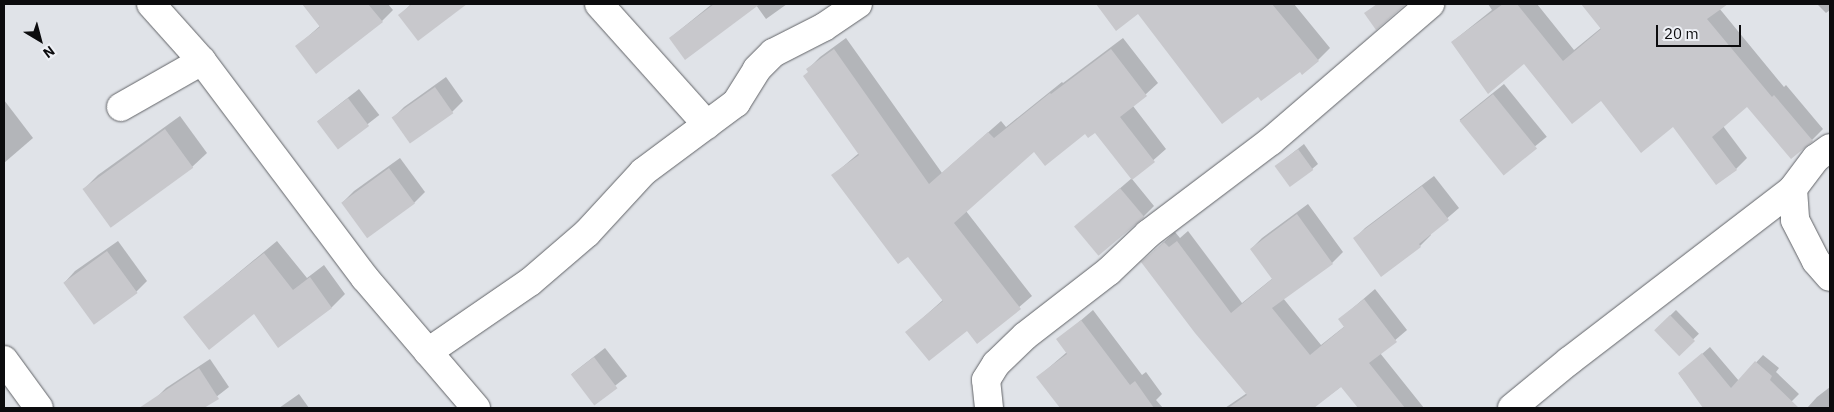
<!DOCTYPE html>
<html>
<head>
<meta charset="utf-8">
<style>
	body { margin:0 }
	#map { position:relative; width:1834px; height:412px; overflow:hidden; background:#e0e3e8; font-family:"IBM Plex Sans",sans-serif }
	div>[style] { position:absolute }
	.shadow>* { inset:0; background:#0003; transform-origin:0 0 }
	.building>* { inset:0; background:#c8c8cc; transform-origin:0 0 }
	.roads { filter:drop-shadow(0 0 1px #616367) drop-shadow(0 0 1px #616367) }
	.street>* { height:28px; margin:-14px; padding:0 14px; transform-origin:14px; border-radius:14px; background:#fff }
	span { translate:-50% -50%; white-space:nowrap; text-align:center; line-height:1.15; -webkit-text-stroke:4.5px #eef0f5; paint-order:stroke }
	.frame { position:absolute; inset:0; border:5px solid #0c0c0e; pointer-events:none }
	.north { position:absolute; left:15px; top:15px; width:50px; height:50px; -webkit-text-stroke:4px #eef0f5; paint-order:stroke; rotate:143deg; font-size:14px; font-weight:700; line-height:20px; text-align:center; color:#0c0c0e }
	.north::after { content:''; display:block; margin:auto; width:18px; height:22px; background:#0c0c0e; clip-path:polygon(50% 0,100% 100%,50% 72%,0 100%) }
	.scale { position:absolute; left:1656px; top:25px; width:85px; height:22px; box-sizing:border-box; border:2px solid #0c0c0e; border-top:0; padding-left:6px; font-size:15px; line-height:18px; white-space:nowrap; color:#0c0c0e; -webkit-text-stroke:4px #eef0f5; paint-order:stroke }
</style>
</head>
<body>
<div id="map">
	<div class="shadow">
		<i style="clip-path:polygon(304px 4px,388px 4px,393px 10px,382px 21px,296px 47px,321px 25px)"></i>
		<i style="clip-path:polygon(411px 4px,463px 4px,455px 11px,400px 15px)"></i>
		<i style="clip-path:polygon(712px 4px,787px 4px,766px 19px,756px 5px,670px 38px)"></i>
		<i style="clip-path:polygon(1098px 4px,1294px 4px,1330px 48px,1318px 60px,1258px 95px,1138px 12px,1116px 29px)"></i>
		<i style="clip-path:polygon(1488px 4px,1537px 4px,1574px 50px,1601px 28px,1583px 4px,1726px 4px,1719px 8px,1784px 87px,1786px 85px,1823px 129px,1812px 140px,1747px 105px,1723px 126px,1747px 158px,1736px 169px,1673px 126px,1601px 99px,1524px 63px,1452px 42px,1492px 10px)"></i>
		<i style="clip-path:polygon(1817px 4px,1830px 4px,1830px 10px,1826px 13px)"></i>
		<i style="clip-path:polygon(846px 38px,942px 173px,1001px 121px,1006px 127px,1062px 82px,1063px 83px,1123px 38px,1158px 83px,1133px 106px,1166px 149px,1132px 179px,1154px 206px,1143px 217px,1075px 227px,1132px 178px,1096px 131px,1085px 132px,1034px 150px,966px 211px,1032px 296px,978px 342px,968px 329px,907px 332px,944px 299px,908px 255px,833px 175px,859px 153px,808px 69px,820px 57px)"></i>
		<i style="clip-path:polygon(446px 77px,463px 101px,452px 112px,393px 118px,404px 107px)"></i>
		<i style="left:1504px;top:84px;width:68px;height:57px;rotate:51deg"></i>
		<i style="left:359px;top:89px;width:33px;height:52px;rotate:52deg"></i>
		<i style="clip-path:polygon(4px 100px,33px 138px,4px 163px)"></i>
		<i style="clip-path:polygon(180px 116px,207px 153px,192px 167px,111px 226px,84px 189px,98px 175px)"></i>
		<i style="clip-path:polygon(1304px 144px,1318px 164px,1312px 169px,1276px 166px)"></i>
		<i style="clip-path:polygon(400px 158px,425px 192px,414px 203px,343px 202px,354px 191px)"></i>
		<i style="clip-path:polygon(1434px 176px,1459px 208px,1430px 233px,1431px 235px,1420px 246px,1354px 239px,1365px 228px)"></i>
		<i style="clip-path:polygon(1308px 204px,1343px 252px,1332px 263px,1283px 298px,1321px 345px,1345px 326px,1340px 319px,1375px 289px,1407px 330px,1380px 353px,1424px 408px,1360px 408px,1342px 386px,1312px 408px,1225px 408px,1247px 393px,1154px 251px,1175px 232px,1180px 238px,1188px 231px,1242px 303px,1273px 278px,1251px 249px,1262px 238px)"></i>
		<i style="clip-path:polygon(118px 241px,147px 281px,136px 292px,65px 282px,75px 271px)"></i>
		<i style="clip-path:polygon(277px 241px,307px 278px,324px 265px,345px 294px,332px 307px,278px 346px,254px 312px,185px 317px)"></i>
		<i style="clip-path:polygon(1093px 310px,1142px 375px,1146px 372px,1162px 394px,1156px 400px,1163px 408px,1062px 408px,1038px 377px,1067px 352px,1058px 340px)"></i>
		<i style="left:1676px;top:310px;width:33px;height:28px;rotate:46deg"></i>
		<i style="clip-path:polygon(1710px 347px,1739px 381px,1763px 355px,1779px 368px,1776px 372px,1799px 394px,1785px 408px,1740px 408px,1728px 396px,1713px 408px,1705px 408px,1679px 374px)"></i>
		<i style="left:605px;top:348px;width:36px;height:42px;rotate:52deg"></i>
		<i style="clip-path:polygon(210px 359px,229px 387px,202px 408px,162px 408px,155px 399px,166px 388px)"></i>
		<i style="clip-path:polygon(1830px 387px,1830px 408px,1807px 408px,1817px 397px)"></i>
		<i style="clip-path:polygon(299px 394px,309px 408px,279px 408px)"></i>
	</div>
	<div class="building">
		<i style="clip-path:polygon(302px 4px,368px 4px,383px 22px,316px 74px,295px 46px,320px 27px)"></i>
		<i style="clip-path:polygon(412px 4px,467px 4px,418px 41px,398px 15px)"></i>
		<i style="clip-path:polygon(714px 4px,760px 4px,685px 60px,669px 38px)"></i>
		<i style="clip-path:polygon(1096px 4px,1272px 4px,1319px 61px,1302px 75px,1300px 72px,1261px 101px,1258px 97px,1222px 124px,1138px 14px,1116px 31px)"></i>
		<i style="clip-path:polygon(1377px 4px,1406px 4px,1376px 30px,1364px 13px)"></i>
		<i style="clip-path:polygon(1503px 4px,1517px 4px,1563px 61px,1601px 29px,1581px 4px,1728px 4px,1707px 19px,1772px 97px,1774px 95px,1813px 141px,1791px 159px,1747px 107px,1712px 137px,1737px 170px,1716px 185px,1673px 127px,1641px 153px,1601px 101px,1572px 124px,1524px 64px,1488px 94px,1451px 42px)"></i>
		<i style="clip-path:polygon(834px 49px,929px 184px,988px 132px,994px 138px,1050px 93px,1051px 94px,1111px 49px,1147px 96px,1120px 117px,1155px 162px,1132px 180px,1095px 133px,1088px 138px,1085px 134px,1045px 166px,1034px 152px,954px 223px,1021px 309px,977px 344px,967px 331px,929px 361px,905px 332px,943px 301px,908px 257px,898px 264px,831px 175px,859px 155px,803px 76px,808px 72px,806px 69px)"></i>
		<i style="left:435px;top:87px;width:32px;height:53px;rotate:55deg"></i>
		<i style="left:1493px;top:94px;width:70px;height:43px;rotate:51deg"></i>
		<i style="left:348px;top:98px;width:35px;height:39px;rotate:53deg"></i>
		<i style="left:165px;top:129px;width:48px;height:102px;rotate:54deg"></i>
		<i style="left:1298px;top:149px;width:26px;height:29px;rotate:54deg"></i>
		<i style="left:389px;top:168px;width:44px;height:59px;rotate:54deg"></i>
		<i style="clip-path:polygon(1422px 186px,1449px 220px,1419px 244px,1421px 247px,1381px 277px,1353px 238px)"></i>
		<i style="left:1120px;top:188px;width:38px;height:60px;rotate:50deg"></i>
		<i style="clip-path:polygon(1297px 214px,1333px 264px,1272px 308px,1310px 355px,1344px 327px,1338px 319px,1364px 299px,1397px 342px,1369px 363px,1405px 408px,1358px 408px,1341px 387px,1314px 408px,1228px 408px,1247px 395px,1195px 333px,1141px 262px,1164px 242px,1169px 247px,1177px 241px,1231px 313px,1272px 279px,1250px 249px)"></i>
		<i style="left:107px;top:251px;width:52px;height:54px;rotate:54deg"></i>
		<i style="clip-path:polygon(264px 253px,293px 290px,310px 277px,332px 308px,278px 348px,254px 314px,209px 350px,183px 317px)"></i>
		<i style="left:1670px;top:315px;width:36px;height:22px;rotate:46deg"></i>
		<i style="clip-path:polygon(1081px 320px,1130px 385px,1135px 381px,1154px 408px,1060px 408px,1036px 377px,1067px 354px,1056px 339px)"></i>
		<i style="clip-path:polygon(1702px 353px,1731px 388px,1755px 361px,1772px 376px,1770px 380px,1799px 408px,1703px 408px,1678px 373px)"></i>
		<i style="left:594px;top:357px;width:39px;height:29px;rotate:53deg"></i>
		<i style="clip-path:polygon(199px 368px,219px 399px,204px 408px,139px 408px)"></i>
	</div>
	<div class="roads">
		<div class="street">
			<i style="left:151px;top:4px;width:76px;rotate:48.2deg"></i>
			<i style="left:202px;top:61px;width:271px;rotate:53.1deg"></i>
			<i style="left:365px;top:278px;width:171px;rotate:49.5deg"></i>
			<i style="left:599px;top:4px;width:162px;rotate:48.2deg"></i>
			<i style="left:121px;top:107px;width:93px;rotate:-29.6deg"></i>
			<i style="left:1830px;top:148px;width:17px;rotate:144deg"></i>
			<i style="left:1816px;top:158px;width:39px;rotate:127deg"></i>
			<i style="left:1793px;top:189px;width:31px;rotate:86deg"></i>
			<i style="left:1795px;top:220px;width:46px;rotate:62.9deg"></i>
			<i style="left:1816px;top:261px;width:21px;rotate:49deg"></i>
			<i style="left:428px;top:352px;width:124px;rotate:-34.5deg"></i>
			<i style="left:530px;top:282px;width:75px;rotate:-40.7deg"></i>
			<i style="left:587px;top:233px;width:83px;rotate:-47.4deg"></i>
			<i style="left:643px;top:172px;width:116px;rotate:-36.6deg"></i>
			<i style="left:736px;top:103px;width:40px;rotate:-58deg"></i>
			<i style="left:757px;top:69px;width:23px;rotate:-45deg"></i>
			<i style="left:773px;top:53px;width:57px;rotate:-27deg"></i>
			<i style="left:824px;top:27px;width:41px;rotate:-34.1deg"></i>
			<i style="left:4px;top:360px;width:59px;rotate:53.9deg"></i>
			<i style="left:989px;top:408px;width:28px;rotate:-96deg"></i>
			<i style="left:986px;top:380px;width:19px;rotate:-58deg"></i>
			<i style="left:996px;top:364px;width:40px;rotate:-44deg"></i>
			<i style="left:1025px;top:336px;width:106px;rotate:-37.7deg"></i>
			<i style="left:1109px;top:271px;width:54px;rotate:-43.5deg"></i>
			<i style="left:1148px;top:234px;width:154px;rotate:-37.1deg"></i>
			<i style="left:1271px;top:141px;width:210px;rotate:-40.7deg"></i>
			<i style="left:1512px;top:408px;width:74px;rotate:-39.5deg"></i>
			<i style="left:1569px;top:361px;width:282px;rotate:-37.5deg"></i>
		</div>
	</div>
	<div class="frame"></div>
	<div class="north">N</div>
	<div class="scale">20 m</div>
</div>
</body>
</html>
